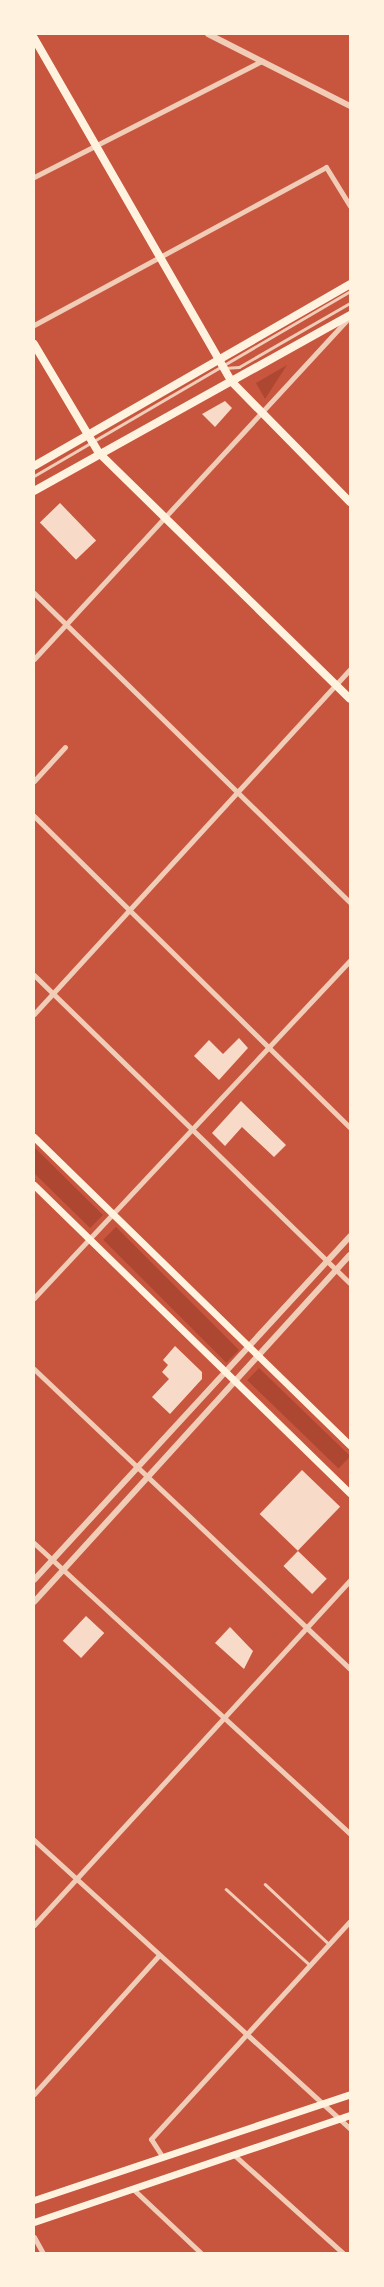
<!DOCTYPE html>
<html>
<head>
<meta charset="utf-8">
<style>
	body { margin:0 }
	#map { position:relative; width:384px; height:2287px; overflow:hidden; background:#c8553d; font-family:"Fira Sans",sans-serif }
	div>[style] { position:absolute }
	.green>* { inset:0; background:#ae4732; transform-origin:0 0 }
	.building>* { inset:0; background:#f7dbc8; transform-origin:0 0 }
	.service>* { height:2.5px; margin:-1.25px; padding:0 1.25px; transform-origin:1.25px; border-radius:1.25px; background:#f1ccb7 }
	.minor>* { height:5px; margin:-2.5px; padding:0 2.5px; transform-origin:2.5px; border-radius:2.5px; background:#f1ccb7 }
	.tertiary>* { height:6px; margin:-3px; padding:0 3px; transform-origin:3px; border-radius:3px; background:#f1ccb7 }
	.secondary>* { height:7px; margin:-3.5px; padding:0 3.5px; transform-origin:3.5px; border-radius:3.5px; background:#fff3e0 }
	.primary>* { height:8px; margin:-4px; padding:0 4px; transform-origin:4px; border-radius:4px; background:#fff3e0 }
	span { translate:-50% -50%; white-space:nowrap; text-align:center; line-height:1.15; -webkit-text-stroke:5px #fff3e0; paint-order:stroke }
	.frame { position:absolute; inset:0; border:35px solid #fff3e0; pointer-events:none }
</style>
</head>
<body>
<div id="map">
	<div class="green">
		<i style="clip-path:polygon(287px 365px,265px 399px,256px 383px)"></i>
		<i style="clip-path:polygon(34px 1147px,103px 1215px,90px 1228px,34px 1173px)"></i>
		<i style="left:116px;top:1227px;width:174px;height:18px;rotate:45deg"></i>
		<i style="left:259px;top:1368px;width:127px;height:17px;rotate:44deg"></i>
	</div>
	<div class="building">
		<i style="clip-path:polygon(225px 401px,232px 408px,215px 427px,202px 414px)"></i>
		<i style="left:60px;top:503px;width:52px;height:28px;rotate:46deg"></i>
		<i style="clip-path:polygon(239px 1038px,248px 1048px,219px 1080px,194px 1056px,209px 1040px,223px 1054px)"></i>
		<i style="clip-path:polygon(241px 1101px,286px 1145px,274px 1157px,242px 1127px,225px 1146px,212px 1133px)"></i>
		<i style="clip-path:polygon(175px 1346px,202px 1372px,202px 1379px,170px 1414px,152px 1397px,169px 1379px,162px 1372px,168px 1365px,163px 1360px)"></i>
		<i style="left:302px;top:1470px;width:53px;height:61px;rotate:44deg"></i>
		<i style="left:298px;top:1551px;width:40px;height:21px;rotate:44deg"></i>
		<i style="left:86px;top:1616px;width:25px;height:34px;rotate:43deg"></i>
		<i style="clip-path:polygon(230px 1627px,253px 1651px,244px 1669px,215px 1643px)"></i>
	</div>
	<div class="service">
		<i style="left:224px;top:368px;width:15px;rotate:-4deg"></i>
		<i style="left:239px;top:367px;width:128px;rotate:-30deg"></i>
		<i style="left:34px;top:476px;width:366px;rotate:-30.3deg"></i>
		<i style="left:265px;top:1884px;width:86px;rotate:43.1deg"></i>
		<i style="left:226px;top:1889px;width:113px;rotate:42.1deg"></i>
	</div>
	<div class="minor">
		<i style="left:34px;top:177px;width:256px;rotate:-27deg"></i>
		<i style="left:34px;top:325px;width:332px;rotate:-28.4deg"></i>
		<i style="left:326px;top:167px;width:46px;rotate:58.4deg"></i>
		<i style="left:34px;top:593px;width:442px;rotate:44.4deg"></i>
		<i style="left:34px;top:659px;width:464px;rotate:-47.3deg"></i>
		<i style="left:34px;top:781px;width:46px;rotate:-47.6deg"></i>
		<i style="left:34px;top:816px;width:444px;rotate:44.6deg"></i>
		<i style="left:34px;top:975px;width:441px;rotate:44.3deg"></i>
		<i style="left:34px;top:1014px;width:468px;rotate:-47.5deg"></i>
		<i style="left:34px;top:1298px;width:463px;rotate:-46.9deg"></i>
		<i style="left:34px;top:1369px;width:436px;rotate:43.5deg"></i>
		<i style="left:34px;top:1543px;width:430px;rotate:42.6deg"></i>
		<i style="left:34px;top:1840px;width:428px;rotate:42.4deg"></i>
		<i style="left:34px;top:1925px;width:468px;rotate:-47.5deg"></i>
		<i style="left:34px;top:2094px;width:187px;rotate:-48deg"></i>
		<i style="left:233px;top:2154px;width:148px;rotate:42deg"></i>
		<i style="left:162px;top:2156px;width:20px;rotate:-123deg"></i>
		<i style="left:151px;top:2139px;width:295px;rotate:-47.6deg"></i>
		<i style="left:133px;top:2189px;width:93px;rotate:43.3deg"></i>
		<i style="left:34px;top:2237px;width:18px;rotate:61deg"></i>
	</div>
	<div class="tertiary">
		<i style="left:208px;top:34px;width:159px;rotate:26.9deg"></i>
		<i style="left:34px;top:1580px;width:467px;rotate:-47.4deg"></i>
		<i style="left:34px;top:1602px;width:469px;rotate:-47.7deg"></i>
	</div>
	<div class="secondary">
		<i style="left:34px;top:1137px;width:441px;rotate:44.3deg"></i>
		<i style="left:34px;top:1185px;width:441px;rotate:44.3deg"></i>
		<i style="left:34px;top:2200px;width:333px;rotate:-18.5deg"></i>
		<i style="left:34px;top:2222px;width:334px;rotate:-18.7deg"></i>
	</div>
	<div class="primary">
		<i style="left:34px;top:38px;width:396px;rotate:60.1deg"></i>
		<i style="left:231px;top:381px;width:170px;rotate:45.5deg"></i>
		<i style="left:34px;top:344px;width:127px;rotate:59.2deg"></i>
		<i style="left:99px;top:453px;width:351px;rotate:44.4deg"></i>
		<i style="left:34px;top:466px;width:365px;rotate:-29.9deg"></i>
		<i style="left:34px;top:491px;width:362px;rotate:-29.1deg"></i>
	</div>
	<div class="frame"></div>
</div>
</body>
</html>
